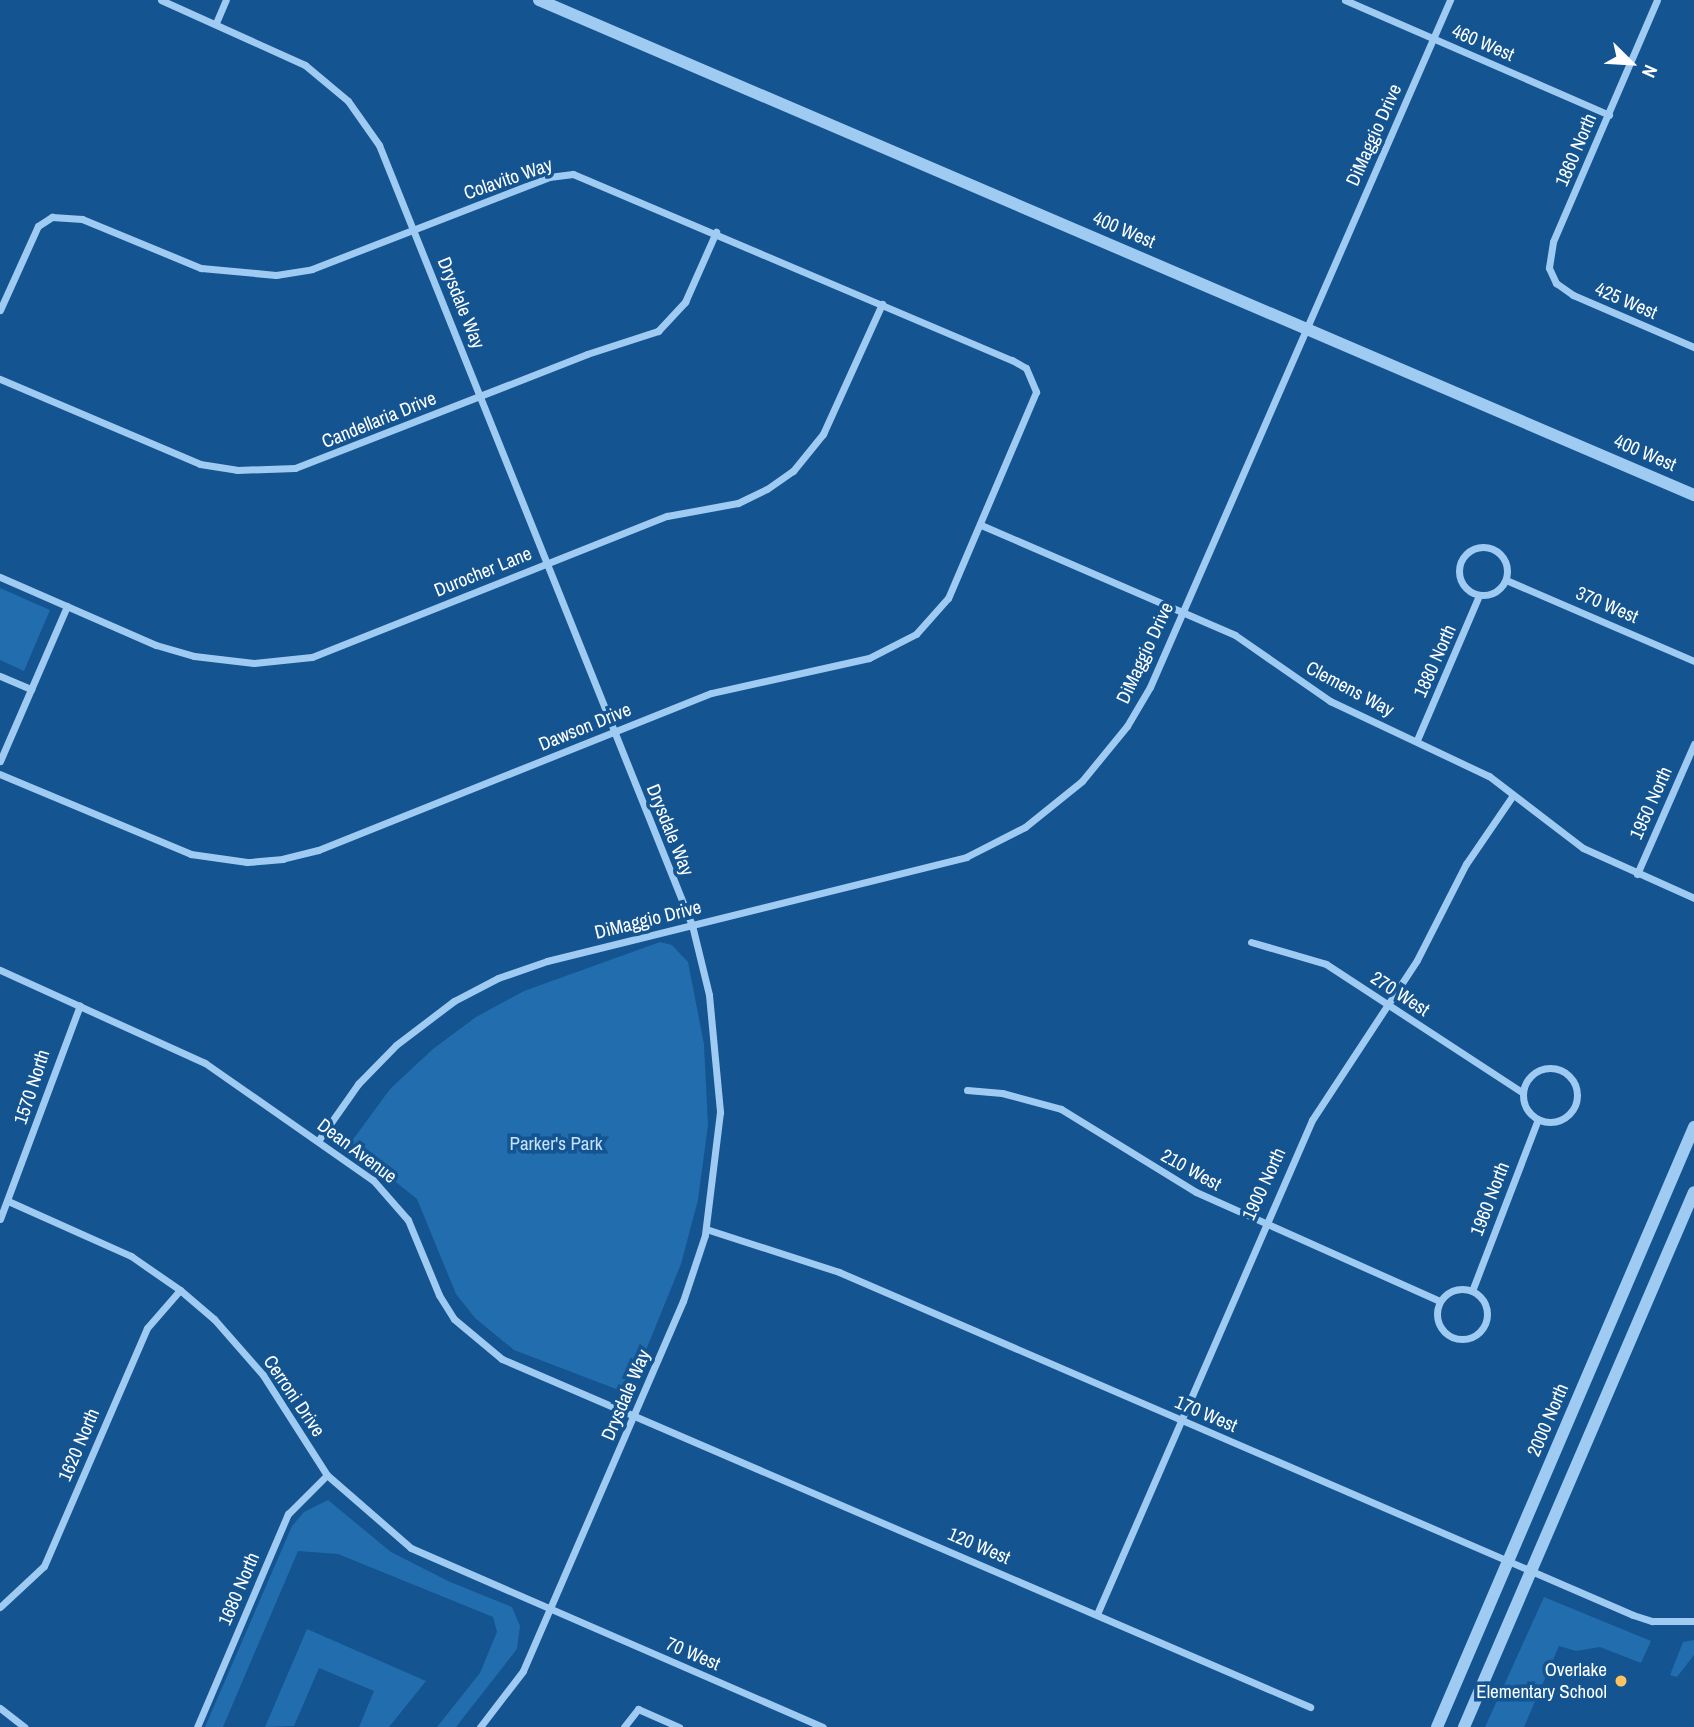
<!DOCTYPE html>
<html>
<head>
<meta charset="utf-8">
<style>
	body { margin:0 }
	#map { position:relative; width:1694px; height:1727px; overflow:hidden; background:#135491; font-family:"Archivo Narrow",sans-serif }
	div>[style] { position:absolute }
	.green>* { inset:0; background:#226dae }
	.minor>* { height:7px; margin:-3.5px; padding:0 3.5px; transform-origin:3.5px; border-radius:3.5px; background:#9fcbf2 }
	.minor>.ring { margin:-3.5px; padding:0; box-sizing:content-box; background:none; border:7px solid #9fcbf2; border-radius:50% }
	.tertiary>* { height:12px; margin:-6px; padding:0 6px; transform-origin:6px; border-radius:6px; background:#9fcbf2 }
	.dots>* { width:19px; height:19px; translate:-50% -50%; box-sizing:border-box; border:4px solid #135491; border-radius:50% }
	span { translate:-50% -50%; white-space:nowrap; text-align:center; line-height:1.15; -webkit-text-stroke:7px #135491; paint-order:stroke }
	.street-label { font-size:19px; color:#fff }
	.park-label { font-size:19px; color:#c6e3fd }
	.poi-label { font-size:19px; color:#fff }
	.right { translate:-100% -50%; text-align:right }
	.north { position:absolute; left:1596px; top:28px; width:70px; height:70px; -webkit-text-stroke:5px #135491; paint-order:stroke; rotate:114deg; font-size:19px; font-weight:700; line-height:28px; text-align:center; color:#fff }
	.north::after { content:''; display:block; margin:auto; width:24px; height:32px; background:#fff; clip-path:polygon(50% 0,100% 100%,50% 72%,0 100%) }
</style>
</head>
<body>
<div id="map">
	<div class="green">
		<i style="clip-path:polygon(0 588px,50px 610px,24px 671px,0 660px)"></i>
		<i style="clip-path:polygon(660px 942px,672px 945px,688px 962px,704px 1044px,708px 1125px,698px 1200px,681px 1264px,635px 1377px,616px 1389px,514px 1350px,475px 1318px,456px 1294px,417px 1199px,349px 1145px,390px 1089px,433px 1049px,476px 1017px,524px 991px)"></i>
		<i style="clip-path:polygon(328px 1500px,391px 1552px,448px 1581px,512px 1607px,520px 1626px,517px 1649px,456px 1727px,437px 1727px,480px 1673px,497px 1632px,493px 1617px,338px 1554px,298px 1551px,223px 1727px,205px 1727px,292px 1526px,304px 1512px)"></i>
		<i style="clip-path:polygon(1544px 1597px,1651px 1641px,1641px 1663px,1600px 1647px,1576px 1651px,1559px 1646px,1524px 1727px,1485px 1727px)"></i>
		<i style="clip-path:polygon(307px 1629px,426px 1681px,389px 1727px,359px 1727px,374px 1691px,319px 1668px,294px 1726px,265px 1727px)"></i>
		<i style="clip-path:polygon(1694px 1640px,1694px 1655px,1677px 1677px,1670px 1675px,1683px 1642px)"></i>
	</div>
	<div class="minor">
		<i style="left:161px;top:0;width:158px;rotate:24.3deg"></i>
		<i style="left:305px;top:65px;width:56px;rotate:39.9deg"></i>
		<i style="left:348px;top:101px;width:54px;rotate:54.8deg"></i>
		<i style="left:379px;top:145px;width:840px;rotate:68.14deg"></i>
		<i style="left:692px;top:925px;width:72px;rotate:76.3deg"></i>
		<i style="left:709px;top:995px;width:118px;rotate:84.6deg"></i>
		<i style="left:720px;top:1112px;width:124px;rotate:97deg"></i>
		<i style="left:705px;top:1235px;width:70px;rotate:108.4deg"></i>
		<i style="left:683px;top:1301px;width:403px;rotate:113.4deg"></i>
		<i style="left:523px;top:1671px;width:71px;rotate:127.5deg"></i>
		<i style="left:1345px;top:0;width:288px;rotate:23.5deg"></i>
		<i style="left:1657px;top:0;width:263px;rotate:113.3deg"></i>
		<i style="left:1553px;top:242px;width:26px;rotate:99deg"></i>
		<i style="left:1549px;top:268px;width:17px;rotate:65deg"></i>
		<i style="left:1556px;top:283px;width:21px;rotate:35deg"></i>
		<i style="left:1573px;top:295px;width:132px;rotate:23.3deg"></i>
		<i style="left:216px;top:23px;width:25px;rotate:-67deg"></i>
		<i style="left:0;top:310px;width:92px;rotate:-65.7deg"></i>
		<i style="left:38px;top:226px;width:17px;rotate:-33deg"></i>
		<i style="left:52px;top:217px;width:30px;rotate:4deg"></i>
		<i style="left:82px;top:219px;width:129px;rotate:22.4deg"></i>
		<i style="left:201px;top:268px;width:75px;rotate:5.3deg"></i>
		<i style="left:276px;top:275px;width:36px;rotate:-9deg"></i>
		<i style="left:312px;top:269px;width:254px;rotate:-21.2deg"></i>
		<i style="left:549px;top:177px;width:24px;rotate:-7deg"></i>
		<i style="left:573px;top:174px;width:477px;rotate:23deg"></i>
		<i style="left:1012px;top:360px;width:16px;rotate:30deg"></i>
		<i style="left:1026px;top:368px;width:26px;rotate:67deg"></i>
		<i style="left:1036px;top:392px;width:224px;rotate:113.1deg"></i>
		<i style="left:948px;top:598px;width:48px;rotate:131.6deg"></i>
		<i style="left:916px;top:634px;width:53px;rotate:152.9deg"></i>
		<i style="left:869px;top:658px;width:162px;rotate:167.5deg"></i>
		<i style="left:711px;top:693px;width:423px;rotate:158.2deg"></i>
		<i style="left:318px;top:850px;width:36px;rotate:166deg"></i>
		<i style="left:283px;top:859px;width:36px;rotate:175deg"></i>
		<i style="left:247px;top:862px;width:57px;rotate:-171.9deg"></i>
		<i style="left:191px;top:854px;width:207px;rotate:-157.3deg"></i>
		<i style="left:0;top:379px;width:217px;rotate:23deg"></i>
		<i style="left:200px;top:464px;width:37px;rotate:9deg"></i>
		<i style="left:237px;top:470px;width:58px;rotate:-2deg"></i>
		<i style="left:295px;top:468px;width:313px;rotate:-21.3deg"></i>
		<i style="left:587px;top:354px;width:75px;rotate:-17.9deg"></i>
		<i style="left:658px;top:331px;width:40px;rotate:-47deg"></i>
		<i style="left:685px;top:302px;width:77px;rotate:-66.1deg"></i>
		<i style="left:981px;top:525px;width:277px;rotate:23.4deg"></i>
		<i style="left:1235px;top:635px;width:116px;rotate:34.8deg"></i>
		<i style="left:1330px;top:701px;width:176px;rotate:25.3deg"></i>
		<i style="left:1489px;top:776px;width:118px;rotate:37.5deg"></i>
		<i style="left:1583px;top:848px;width:122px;rotate:24.2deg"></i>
		<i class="ring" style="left:1459px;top:547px;width:41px;height:41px"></i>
		<i style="left:0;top:577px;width:170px;rotate:23.6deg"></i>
		<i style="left:156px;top:645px;width:40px;rotate:16deg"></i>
		<i style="left:194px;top:656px;width:60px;rotate:6.7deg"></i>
		<i style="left:254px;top:663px;width:58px;rotate:-5.9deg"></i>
		<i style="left:312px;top:657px;width:382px;rotate:-21.7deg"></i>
		<i style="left:667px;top:516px;width:72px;rotate:-10.4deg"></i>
		<i style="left:738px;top:503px;width:32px;rotate:-26deg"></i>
		<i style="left:767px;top:489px;width:32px;rotate:-35deg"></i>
		<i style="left:793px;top:471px;width:48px;rotate:-51deg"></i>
		<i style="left:823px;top:434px;width:143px;rotate:-65.6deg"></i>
		<i style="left:1506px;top:580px;width:205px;rotate:23.3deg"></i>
		<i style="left:0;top:676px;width:34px;rotate:23deg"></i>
		<i style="left:1417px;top:740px;width:158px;rotate:-66.8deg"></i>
		<i style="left:0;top:761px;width:169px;rotate:-66.6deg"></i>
		<i style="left:1637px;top:874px;width:142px;rotate:-66.3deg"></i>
		<i style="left:1251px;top:942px;width:78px;rotate:16.3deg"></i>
		<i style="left:1326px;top:964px;width:235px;rotate:33.2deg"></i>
		<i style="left:0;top:970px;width:225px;rotate:24.4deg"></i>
		<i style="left:205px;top:1063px;width:205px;rotate:34.9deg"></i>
		<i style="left:373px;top:1180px;width:53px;rotate:48.8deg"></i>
		<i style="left:408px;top:1220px;width:81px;rotate:67.5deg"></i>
		<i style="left:439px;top:1295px;width:28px;rotate:58deg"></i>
		<i style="left:454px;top:1319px;width:62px;rotate:39.8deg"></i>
		<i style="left:502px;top:1359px;width:880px;rotate:23.3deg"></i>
		<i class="ring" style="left:1523px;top:1068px;width:47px;height:47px"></i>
		<i style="left:967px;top:1090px;width:35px;rotate:5deg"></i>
		<i style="left:1002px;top:1093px;width:61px;rotate:15.2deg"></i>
		<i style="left:1061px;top:1109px;width:158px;rotate:31.6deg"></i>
		<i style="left:1196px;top:1192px;width:267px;rotate:24.1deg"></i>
		<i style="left:318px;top:1141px;width:70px;rotate:-54.9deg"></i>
		<i style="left:358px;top:1084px;width:54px;rotate:-45.7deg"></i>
		<i style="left:396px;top:1045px;width:73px;rotate:-37.2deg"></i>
		<i style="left:454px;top:1001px;width:50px;rotate:-27.6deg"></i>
		<i style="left:498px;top:978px;width:52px;rotate:-19.1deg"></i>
		<i style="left:547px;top:961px;width:432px;rotate:-13.9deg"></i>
		<i style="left:966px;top:857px;width:66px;rotate:-27deg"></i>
		<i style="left:1025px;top:827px;width:73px;rotate:-38.9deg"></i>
		<i style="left:1082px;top:781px;width:71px;rotate:-50.7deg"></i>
		<i style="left:1127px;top:726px;width:45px;rotate:-59.5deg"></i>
		<i style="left:1150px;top:687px;width:750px;rotate:-66.41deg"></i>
		<i style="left:8px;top:1201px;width:135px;rotate:24.1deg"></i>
		<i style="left:131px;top:1256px;width:60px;rotate:34.8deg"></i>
		<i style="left:180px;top:1290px;width:45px;rotate:40.5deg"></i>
		<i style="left:214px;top:1319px;width:74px;rotate:48.8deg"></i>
		<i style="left:263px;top:1375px;width:119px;rotate:57.4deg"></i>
		<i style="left:327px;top:1475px;width:111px;rotate:41deg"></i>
		<i style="left:411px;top:1548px;width:449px;rotate:23.5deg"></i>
		<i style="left:0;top:1219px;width:228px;rotate:-69.5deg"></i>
		<i style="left:706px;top:1229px;width:140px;rotate:17.9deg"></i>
		<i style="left:839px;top:1272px;width:865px;rotate:23.36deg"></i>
		<i style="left:1633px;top:1615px;width:20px;rotate:18deg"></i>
		<i style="left:1652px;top:1621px;width:42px"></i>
		<i class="ring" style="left:1437px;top:1289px;width:43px;height:43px"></i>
		<i style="left:1472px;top:1291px;width:184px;rotate:-69deg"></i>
		<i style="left:0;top:1607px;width:60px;rotate:-43deg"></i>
		<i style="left:44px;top:1566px;width:259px;rotate:-66.6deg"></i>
		<i style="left:147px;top:1328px;width:50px;rotate:-49deg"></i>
		<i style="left:1097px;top:1614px;width:539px;rotate:-66.48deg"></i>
		<i style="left:1312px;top:1120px;width:191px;rotate:-56.7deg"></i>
		<i style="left:1417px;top:960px;width:108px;rotate:-63deg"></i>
		<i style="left:1466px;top:864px;width:83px;rotate:-55.7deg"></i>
		<i style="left:0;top:1708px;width:31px;rotate:38deg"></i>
		<i style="left:197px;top:1727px;width:232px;rotate:-66.9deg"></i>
		<i style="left:288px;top:1514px;width:55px;rotate:-45deg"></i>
		<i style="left:624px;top:1727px;width:23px;rotate:-52deg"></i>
		<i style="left:638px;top:1709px;width:45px;rotate:23.7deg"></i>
	</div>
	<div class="tertiary">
		<i style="left:539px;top:0;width:1257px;rotate:23.2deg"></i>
		<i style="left:1437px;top:1727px;width:653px;rotate:-66.81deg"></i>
		<i style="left:1464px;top:1727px;width:582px;rotate:-66.74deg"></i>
	</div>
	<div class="dots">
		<i style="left:1621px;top:1681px;background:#ffc460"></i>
	</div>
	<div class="street-label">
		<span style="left:1483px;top:43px;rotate:23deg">460 West</span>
		<span style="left:1374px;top:135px;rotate:-66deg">DiMaggio Drive</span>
		<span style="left:1576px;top:150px;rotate:-67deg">1860 North</span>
		<span style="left:508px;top:179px;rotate:-19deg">Colavito Way</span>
		<span style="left:1124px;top:230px;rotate:23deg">400 West</span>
		<span style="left:1626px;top:301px;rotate:23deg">425 West</span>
		<span style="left:461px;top:303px;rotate:68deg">Drysdale Way</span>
		<span style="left:379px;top:420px;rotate:-22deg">Candellaria Drive</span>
		<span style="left:1645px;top:453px;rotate:23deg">400 West</span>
		<span style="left:483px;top:572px;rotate:-22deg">Durocher Lane</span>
		<span style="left:1607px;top:605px;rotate:23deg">370 West</span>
		<span style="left:1145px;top:653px;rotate:-65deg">DiMaggio Drive</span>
		<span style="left:1435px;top:661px;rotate:-66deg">1880 North</span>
		<span style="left:1350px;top:689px;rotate:28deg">Clemens Way</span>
		<span style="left:585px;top:727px;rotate:-22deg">Dawson Drive</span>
		<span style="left:1651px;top:803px;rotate:-66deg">1950 North</span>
		<span style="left:670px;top:830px;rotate:68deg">Drysdale Way</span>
		<span style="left:648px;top:920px;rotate:-14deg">DiMaggio Drive</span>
		<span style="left:1400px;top:994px;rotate:33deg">270 West</span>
		<span style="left:32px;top:1087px;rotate:-72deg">1570 North</span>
		<span style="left:357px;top:1151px;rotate:37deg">Dean Avenue</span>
		<span style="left:1191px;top:1170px;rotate:29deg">210 West</span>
		<span style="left:1264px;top:1184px;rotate:-65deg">1900 North</span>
		<span style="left:1490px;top:1199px;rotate:-69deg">1960 North</span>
		<span style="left:626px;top:1395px;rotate:-67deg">Drysdale Way</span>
		<span style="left:294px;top:1396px;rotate:56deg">Cerroni Drive</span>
		<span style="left:1206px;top:1414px;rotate:23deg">170 West</span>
		<span style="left:1548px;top:1420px;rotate:-67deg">2000 North</span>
		<span style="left:79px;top:1445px;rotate:-67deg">1620 North</span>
		<span style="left:979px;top:1546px;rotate:23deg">120 West</span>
		<span style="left:239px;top:1589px;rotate:-67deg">1680 North</span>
		<span style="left:693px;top:1654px;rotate:23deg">70 West</span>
	</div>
	<div class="park-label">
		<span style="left:556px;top:1144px">Parker's Park</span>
	</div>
	<div class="poi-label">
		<span class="right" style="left:1607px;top:1681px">Overlake<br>Elementary School</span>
	</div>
	<div class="north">N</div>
</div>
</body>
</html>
